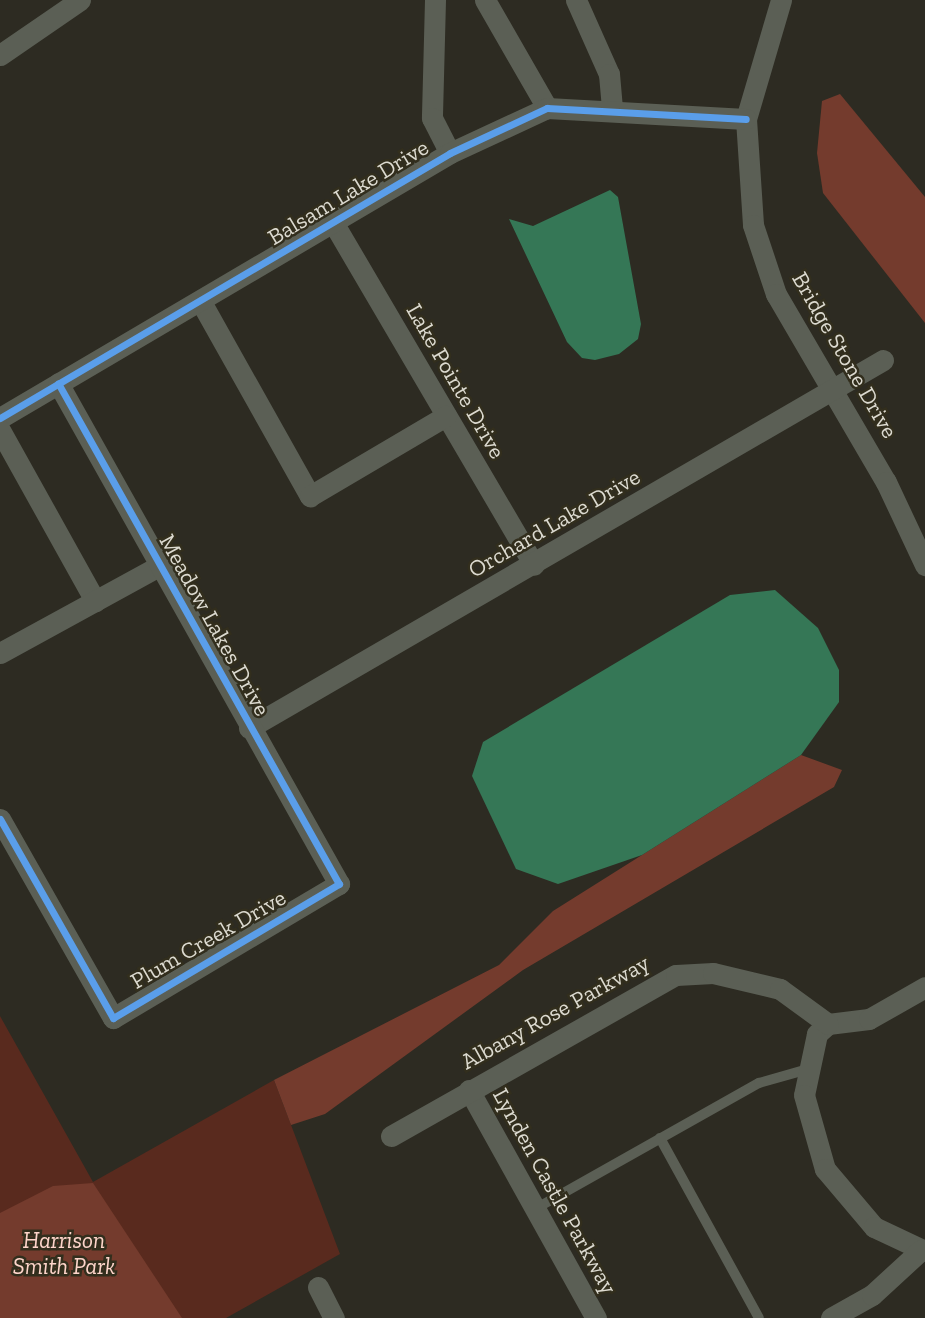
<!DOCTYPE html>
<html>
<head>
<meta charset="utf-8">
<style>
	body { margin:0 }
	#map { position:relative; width:925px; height:1318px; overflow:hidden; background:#2d2b22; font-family:"Zilla Slab",serif }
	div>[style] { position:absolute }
	.green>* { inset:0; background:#592a1e }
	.forest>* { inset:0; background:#743b2d }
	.water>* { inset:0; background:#357756 }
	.service>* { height:10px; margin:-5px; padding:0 5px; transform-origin:5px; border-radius:5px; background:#5b5f55 }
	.minor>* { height:21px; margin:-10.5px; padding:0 10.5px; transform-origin:10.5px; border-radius:10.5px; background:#5b5f55 }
	.cycleway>* { height:7px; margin:-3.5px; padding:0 3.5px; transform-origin:3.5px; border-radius:3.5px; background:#5a9eea }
	span { translate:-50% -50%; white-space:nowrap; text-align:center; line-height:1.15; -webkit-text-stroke:5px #322e1d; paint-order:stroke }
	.street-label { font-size:23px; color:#dcdad0 }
	.park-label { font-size:23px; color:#fed5ca; font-style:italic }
</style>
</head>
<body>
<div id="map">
	<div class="green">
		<i style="clip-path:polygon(0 1016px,93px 1182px,274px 1080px,340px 1254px,226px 1318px,0 1318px)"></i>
	</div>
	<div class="forest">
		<i style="clip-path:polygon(840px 94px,925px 197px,925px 323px,823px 193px,817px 153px,822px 101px)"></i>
		<i style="clip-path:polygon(801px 755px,842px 770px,834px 787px,523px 970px,325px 1114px,291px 1125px,274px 1080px,499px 965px,553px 911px)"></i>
		<i style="clip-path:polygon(93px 1183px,182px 1318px,0 1318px,0 1213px,53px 1186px)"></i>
	</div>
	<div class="water">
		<i style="clip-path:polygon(610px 190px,618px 197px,641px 324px,638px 339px,619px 354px,595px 360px,582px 358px,567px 342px,509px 219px,533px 226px)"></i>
		<i style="clip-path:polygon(775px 590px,818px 628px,839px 670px,839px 702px,801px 755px,642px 855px,558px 884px,516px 869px,472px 776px,483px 742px,730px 595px)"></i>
	</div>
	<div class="service">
		<i style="left:660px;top:1138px;width:205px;rotate:61.2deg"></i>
		<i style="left:535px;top:1209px;width:257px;rotate:-29.4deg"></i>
		<i style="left:759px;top:1083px;width:48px;rotate:-15.8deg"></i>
	</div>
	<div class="minor">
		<i style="left:435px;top:0;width:118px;rotate:91.5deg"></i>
		<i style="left:432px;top:118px;width:39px;rotate:63deg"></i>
		<i style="left:485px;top:0;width:125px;rotate:60.1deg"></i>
		<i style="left:576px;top:0;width:81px;rotate:66deg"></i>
		<i style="left:609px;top:74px;width:33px;rotate:85deg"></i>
		<i style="left:781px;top:0;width:124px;rotate:106.4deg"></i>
		<i style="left:746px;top:119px;width:106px;rotate:86.2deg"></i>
		<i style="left:753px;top:225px;width:73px;rotate:71.6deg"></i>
		<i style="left:776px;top:294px;width:218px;rotate:59.7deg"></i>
		<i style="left:886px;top:482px;width:92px;rotate:64.8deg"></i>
		<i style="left:0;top:55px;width:97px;rotate:-34.5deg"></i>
		<i style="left:334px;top:224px;width:395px;rotate:59.6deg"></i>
		<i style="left:201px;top:302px;width:223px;rotate:60.7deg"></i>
		<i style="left:310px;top:496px;width:158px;rotate:-30.5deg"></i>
		<i style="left:0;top:418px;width:522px;rotate:-30.49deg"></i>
		<i style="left:450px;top:153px;width:107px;rotate:-24.9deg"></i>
		<i style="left:547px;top:108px;width:199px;rotate:3.2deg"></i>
		<i style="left:0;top:430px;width:196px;rotate:60.9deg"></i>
		<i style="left:0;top:653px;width:183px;rotate:-28.7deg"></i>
		<i style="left:249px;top:728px;width:733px;rotate:-30.13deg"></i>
		<i style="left:0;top:819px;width:229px;rotate:60.4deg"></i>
		<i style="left:113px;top:1018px;width:263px;rotate:-30.7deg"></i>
		<i style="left:339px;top:884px;width:574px;rotate:-119.29deg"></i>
		<i style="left:828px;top:1024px;width:15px;rotate:138deg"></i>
		<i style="left:817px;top:1034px;width:62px;rotate:102deg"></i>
		<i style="left:804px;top:1095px;width:77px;rotate:74.2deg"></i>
		<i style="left:825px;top:1169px;width:76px;rotate:49.8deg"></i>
		<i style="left:874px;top:1227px;width:56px;rotate:25.2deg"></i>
		<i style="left:828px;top:1024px;width:41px;rotate:-7deg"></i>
		<i style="left:869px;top:1019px;width:64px;rotate:-29.7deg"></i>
		<i style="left:469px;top:1090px;width:261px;rotate:60.9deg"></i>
		<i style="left:391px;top:1136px;width:327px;rotate:-29.5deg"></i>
		<i style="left:676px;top:975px;width:37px;rotate:-3deg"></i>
		<i style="left:713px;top:973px;width:69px;rotate:13.4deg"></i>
		<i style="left:780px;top:989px;width:59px;rotate:36.1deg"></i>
		<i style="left:318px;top:1287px;width:35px;rotate:63deg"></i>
		<i style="left:831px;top:1318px;width:47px;rotate:-29.3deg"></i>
		<i style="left:872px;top:1295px;width:67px;rotate:-42.6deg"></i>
	</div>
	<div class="cycleway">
		<i style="left:0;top:418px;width:522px;rotate:-30.49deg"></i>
		<i style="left:450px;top:153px;width:107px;rotate:-24.9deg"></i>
		<i style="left:547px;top:108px;width:199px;rotate:3.2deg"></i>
		<i style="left:0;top:819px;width:229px;rotate:60.4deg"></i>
		<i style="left:113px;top:1018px;width:263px;rotate:-30.7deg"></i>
		<i style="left:339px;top:884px;width:574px;rotate:-119.29deg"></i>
	</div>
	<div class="street-label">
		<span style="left:348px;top:192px;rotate:-31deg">Balsam Lake Drive</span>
		<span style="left:845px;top:355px;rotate:60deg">Bridge Stone Drive</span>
		<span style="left:456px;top:381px;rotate:60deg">Lake Pointe Drive</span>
		<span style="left:554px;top:523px;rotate:-30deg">Orchard Lake Drive</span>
		<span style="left:215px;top:625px;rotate:61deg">Meadow Lakes Drive</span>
		<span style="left:208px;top:939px;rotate:-30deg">Plum Creek Drive</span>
		<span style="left:555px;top:1012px;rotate:-29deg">Albany Rose Parkway</span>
		<span style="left:555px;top:1191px;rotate:61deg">Lynden Castle Parkway</span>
	</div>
	<div class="park-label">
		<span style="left:64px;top:1253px">Harrison<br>Smith Park</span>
	</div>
</div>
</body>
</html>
